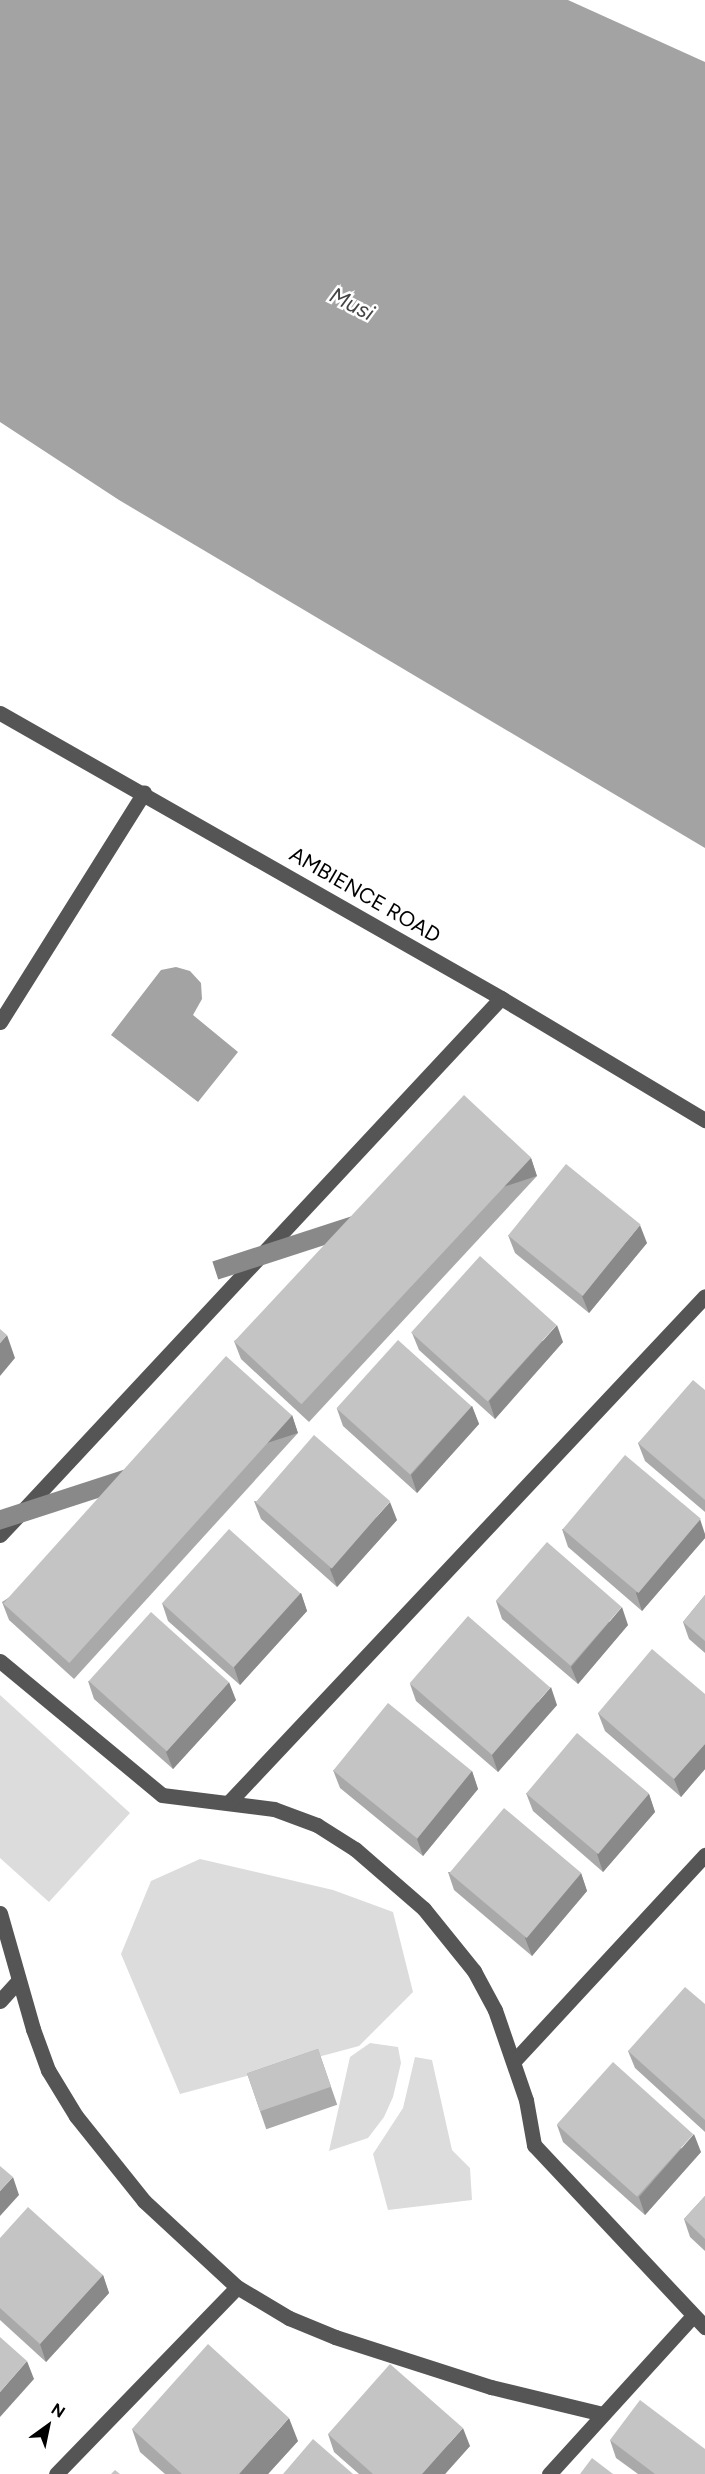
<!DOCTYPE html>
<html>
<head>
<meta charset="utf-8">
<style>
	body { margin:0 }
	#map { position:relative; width:705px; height:2474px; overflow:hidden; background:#fff; font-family:Figtree,sans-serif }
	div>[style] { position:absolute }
	.green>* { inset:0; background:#dcdcdc }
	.water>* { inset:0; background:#a3a3a3 }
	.minor>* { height:15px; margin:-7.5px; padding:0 7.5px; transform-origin:7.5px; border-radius:7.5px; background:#555 }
	.wall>* { inset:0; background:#a9a9a9; transform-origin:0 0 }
	.shaded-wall>* { inset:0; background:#898989; transform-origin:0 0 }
	.building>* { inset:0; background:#c4c4c4; transform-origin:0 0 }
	span { translate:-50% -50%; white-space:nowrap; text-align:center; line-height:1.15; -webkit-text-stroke:5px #fff; paint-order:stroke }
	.street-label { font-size:21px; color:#000 }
	.water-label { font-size:22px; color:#444; font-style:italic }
	.north { position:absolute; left:18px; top:2396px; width:60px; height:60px; -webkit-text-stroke:4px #fff; paint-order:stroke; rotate:33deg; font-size:16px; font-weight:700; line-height:24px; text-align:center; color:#000 }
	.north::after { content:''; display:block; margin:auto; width:21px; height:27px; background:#000; clip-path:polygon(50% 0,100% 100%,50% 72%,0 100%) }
</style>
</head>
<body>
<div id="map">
	<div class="green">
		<i style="clip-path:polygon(0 1695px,130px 1813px,49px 1902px,0 1858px)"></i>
		<i style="clip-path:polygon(200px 1859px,333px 1890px,393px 1912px,413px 1992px,359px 2046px,180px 2094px,121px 1954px,151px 1881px)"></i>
		<i style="clip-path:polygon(370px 2043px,398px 2047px,401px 2063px,393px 2097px,384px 2117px,368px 2138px,329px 2151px,350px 2057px)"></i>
		<i style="clip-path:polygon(415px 2057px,432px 2060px,452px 2150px,470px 2168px,472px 2200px,388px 2210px,373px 2154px,403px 2108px)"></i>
	</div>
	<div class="water">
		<i style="clip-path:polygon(0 0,568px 0,705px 62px,705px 848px,119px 500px,0 422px)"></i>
		<i style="clip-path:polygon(176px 967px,190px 971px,201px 983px,202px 999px,193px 1015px,238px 1052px,198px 1102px,111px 1035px,161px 970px)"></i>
	</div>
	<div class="minor">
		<i style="left:0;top:713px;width:576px;rotate:29.63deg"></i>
		<i style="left:501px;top:998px;width:238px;rotate:30.9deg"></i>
		<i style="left:0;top:1022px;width:271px;rotate:-57.9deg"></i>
		<i style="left:0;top:1535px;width:734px;rotate:-46.99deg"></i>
		<i style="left:0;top:1661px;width:210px;rotate:39.6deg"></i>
		<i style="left:162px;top:1795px;width:113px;rotate:7.1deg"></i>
		<i style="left:274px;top:1809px;width:46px;rotate:20.4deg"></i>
		<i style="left:317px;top:1825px;width:45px;rotate:32.3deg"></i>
		<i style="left:355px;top:1849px;width:91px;rotate:41deg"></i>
		<i style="left:424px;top:1909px;width:80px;rotate:51.1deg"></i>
		<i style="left:474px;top:1971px;width:44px;rotate:61.7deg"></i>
		<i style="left:495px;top:2010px;width:95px;rotate:71deg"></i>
		<i style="left:526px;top:2100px;width:46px;rotate:79.9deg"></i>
		<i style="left:534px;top:2145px;width:250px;rotate:46.8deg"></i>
		<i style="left:230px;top:1801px;width:693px;rotate:-46.75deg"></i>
		<i style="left:0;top:1913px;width:121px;rotate:74.1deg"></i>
		<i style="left:33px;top:2029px;width:44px;rotate:69.9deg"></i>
		<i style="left:48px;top:2070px;width:54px;rotate:58.7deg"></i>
		<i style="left:76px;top:2116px;width:109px;rotate:51.3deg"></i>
		<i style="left:144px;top:2201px;width:127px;rotate:42.8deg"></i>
		<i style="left:237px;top:2287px;width:61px;rotate:30.8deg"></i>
		<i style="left:289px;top:2318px;width:50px;rotate:22.4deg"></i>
		<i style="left:335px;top:2337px;width:164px;rotate:17.8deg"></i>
		<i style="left:491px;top:2387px;width:115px;rotate:13.6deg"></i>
		<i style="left:0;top:2001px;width:27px;rotate:-48deg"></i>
		<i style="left:514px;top:2061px;width:281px;rotate:-47.2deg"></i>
		<i style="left:56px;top:2474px;width:260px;rotate:-45.9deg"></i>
		<i style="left:549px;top:2474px;width:214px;rotate:-47.7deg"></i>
	</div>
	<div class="wall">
		<i style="clip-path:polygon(531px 1158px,537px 1176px,309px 1422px,241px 1359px,234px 1341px)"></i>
		<i style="clip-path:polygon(508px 1235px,647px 1243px,589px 1313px,515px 1253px)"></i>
		<i style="clip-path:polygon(412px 1333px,563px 1342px,495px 1419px,419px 1350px)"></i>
		<i style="clip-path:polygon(705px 1390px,705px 1512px,645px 1461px,638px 1443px)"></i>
		<i style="clip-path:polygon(472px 1406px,479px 1424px,417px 1493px,343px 1426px,337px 1409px)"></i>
		<i style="clip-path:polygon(292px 1415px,298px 1433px,74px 1679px,9px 1620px,2px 1602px)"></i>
		<i style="clip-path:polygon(254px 1501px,397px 1520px,337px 1587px,261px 1519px)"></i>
		<i style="clip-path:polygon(562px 1529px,705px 1534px,705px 1538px,642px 1611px,568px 1547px)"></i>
		<i style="clip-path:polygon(301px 1593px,307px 1611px,240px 1685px,168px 1621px,162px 1603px)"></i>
		<i style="clip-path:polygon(705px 1595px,705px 1653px,689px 1639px,683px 1622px)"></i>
		<i style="clip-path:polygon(496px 1601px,628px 1625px,578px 1684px,502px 1619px)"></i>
		<i style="clip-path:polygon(88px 1681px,236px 1700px,173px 1769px,94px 1699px)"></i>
		<i style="clip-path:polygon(410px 1684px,557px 1705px,498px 1772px,416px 1701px)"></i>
		<i style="clip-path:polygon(705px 1694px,705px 1769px,681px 1797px,605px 1731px,598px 1713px)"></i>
		<i style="clip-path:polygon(333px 1770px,472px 1771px,478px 1789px,423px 1856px,340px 1788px)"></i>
		<i style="clip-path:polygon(526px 1793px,649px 1794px,655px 1812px,603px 1872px,533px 1811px)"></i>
		<i style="clip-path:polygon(448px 1872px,581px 1873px,587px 1891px,532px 1956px,454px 1890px)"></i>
		<i style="clip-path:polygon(705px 2004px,705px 2132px,635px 2068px,628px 2051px)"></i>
		<i style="left:318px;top:2049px;width:59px;height:75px;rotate:71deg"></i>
		<i style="clip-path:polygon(557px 2125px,701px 2152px,645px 2215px,563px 2142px)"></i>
		<i style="clip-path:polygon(705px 2196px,705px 2251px,690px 2237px,684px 2219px)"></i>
		<i style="clip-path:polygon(0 2238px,103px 2275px,109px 2293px,46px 2362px,0 2320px)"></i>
		<i style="clip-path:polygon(132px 2429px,298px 2441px,268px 2474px,165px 2474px,140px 2452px)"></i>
		<i style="clip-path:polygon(328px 2434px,470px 2446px,445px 2474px,359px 2474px,334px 2452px)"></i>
		<i style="clip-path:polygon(610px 2440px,705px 2474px,638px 2474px,616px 2458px)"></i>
	</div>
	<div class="shaded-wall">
		<i style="left:531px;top:1158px;width:19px;height:335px;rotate:72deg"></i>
		<i style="clip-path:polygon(640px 1225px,647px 1243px,589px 1313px,582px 1296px)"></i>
		<i style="clip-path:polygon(557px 1325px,563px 1342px,495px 1419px,489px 1401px)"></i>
		<i style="clip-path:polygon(7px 1335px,15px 1358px,0 1376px,0 1343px)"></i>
		<i style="clip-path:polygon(472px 1406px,479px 1424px,417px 1493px,411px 1475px)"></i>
		<i style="left:292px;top:1415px;width:19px;height:333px;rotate:72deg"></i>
		<i style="clip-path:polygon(390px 1502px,397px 1520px,337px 1587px,330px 1569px)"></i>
		<i style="clip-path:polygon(700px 1519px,705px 1534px,705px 1538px,642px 1611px,636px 1593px)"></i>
		<i style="clip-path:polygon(301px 1593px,307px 1611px,240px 1685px,234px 1667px)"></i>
		<i style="clip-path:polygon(622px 1607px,628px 1625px,578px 1684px,571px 1667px)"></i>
		<i style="clip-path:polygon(229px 1682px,236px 1700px,173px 1769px,166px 1752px)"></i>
		<i style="clip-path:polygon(551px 1687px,557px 1705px,498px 1772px,492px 1755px)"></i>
		<i style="clip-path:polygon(705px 1744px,705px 1769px,681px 1797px,674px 1779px)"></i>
		<i style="clip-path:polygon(472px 1771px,478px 1789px,423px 1856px,417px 1839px)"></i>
		<i style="clip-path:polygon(649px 1794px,655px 1812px,603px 1872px,597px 1854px)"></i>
		<i style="clip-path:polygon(581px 1873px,587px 1891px,532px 1956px,525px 1938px)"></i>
		<i style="clip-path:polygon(694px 2134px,701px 2152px,645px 2215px,639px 2197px)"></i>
		<i style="clip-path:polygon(13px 2177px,19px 2195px,0 2216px,0 2191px)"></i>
		<i style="clip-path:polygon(103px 2275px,109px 2293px,46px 2362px,40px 2344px)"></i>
		<i style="clip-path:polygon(27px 2361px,34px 2379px,0 2417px,0 2392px)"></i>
		<i style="clip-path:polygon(289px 2418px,298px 2441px,268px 2474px,239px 2474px)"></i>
		<i style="clip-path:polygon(463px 2428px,470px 2446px,445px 2474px,422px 2474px)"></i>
	</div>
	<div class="building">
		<i style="left:464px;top:1095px;width:92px;height:337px;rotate:43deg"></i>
		<i style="left:566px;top:1164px;width:96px;height:92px;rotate:39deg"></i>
		<i style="left:480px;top:1256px;width:103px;height:103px;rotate:42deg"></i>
		<i style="clip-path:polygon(0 1329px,7px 1335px,0 1343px)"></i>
		<i style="left:398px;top:1340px;width:99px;height:92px;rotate:42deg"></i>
		<i style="left:226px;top:1356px;width:89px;height:333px;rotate:42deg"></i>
		<i style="clip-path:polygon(693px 1380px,705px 1390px,705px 1500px,638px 1443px)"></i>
		<i style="left:314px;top:1435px;width:101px;height:89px;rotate:41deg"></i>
		<i style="left:625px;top:1455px;width:99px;height:97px;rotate:40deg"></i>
		<i style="left:229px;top:1529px;width:96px;height:100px;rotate:42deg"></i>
		<i style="left:547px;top:1542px;width:99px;height:78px;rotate:41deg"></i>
		<i style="clip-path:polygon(705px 1595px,705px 1641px,683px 1622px)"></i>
		<i style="left:151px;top:1612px;width:105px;height:93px;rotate:42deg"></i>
		<i style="left:468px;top:1616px;width:109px;height:89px;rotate:41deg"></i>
		<i style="clip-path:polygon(652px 1649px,705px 1694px,705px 1744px,674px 1779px,598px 1713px)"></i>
		<i style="left:388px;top:1703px;width:108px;height:87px;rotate:39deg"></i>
		<i style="left:577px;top:1733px;width:94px;height:79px;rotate:40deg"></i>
		<i style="left:504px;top:1808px;width:101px;height:85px;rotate:40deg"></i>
		<i style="clip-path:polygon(685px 1987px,705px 2004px,705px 2120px,628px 2051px)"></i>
		<i style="left:318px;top:2049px;width:40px;height:75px;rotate:71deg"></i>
		<i style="left:613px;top:2062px;width:108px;height:84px;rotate:42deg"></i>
		<i style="clip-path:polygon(0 2166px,13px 2177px,0 2191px)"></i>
		<i style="clip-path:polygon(705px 2196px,705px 2239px,684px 2219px)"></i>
		<i style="clip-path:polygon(28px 2207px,103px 2275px,40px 2344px,0 2308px,0 2238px)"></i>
		<i style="clip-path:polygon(0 2337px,27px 2361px,0 2392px)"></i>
		<i style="clip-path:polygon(208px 2344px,289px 2418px,239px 2474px,182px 2474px,132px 2429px)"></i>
		<i style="clip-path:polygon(390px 2364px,463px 2428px,422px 2474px,373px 2474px,328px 2434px)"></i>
		<i style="clip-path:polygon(640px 2400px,705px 2449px,705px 2474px,655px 2474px,610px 2440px)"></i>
		<i style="clip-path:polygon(313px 2439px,353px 2474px,283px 2474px)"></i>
		<i style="clip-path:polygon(592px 2458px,613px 2474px,580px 2474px)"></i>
		<i style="clip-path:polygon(115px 2470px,120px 2474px,111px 2474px)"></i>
	</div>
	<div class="street-label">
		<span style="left:365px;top:895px;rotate:30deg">AMBIENCE ROAD</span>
	</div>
	<div class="water-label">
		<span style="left:352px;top:304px;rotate:27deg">Musi</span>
	</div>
	<div class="north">N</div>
</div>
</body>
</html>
